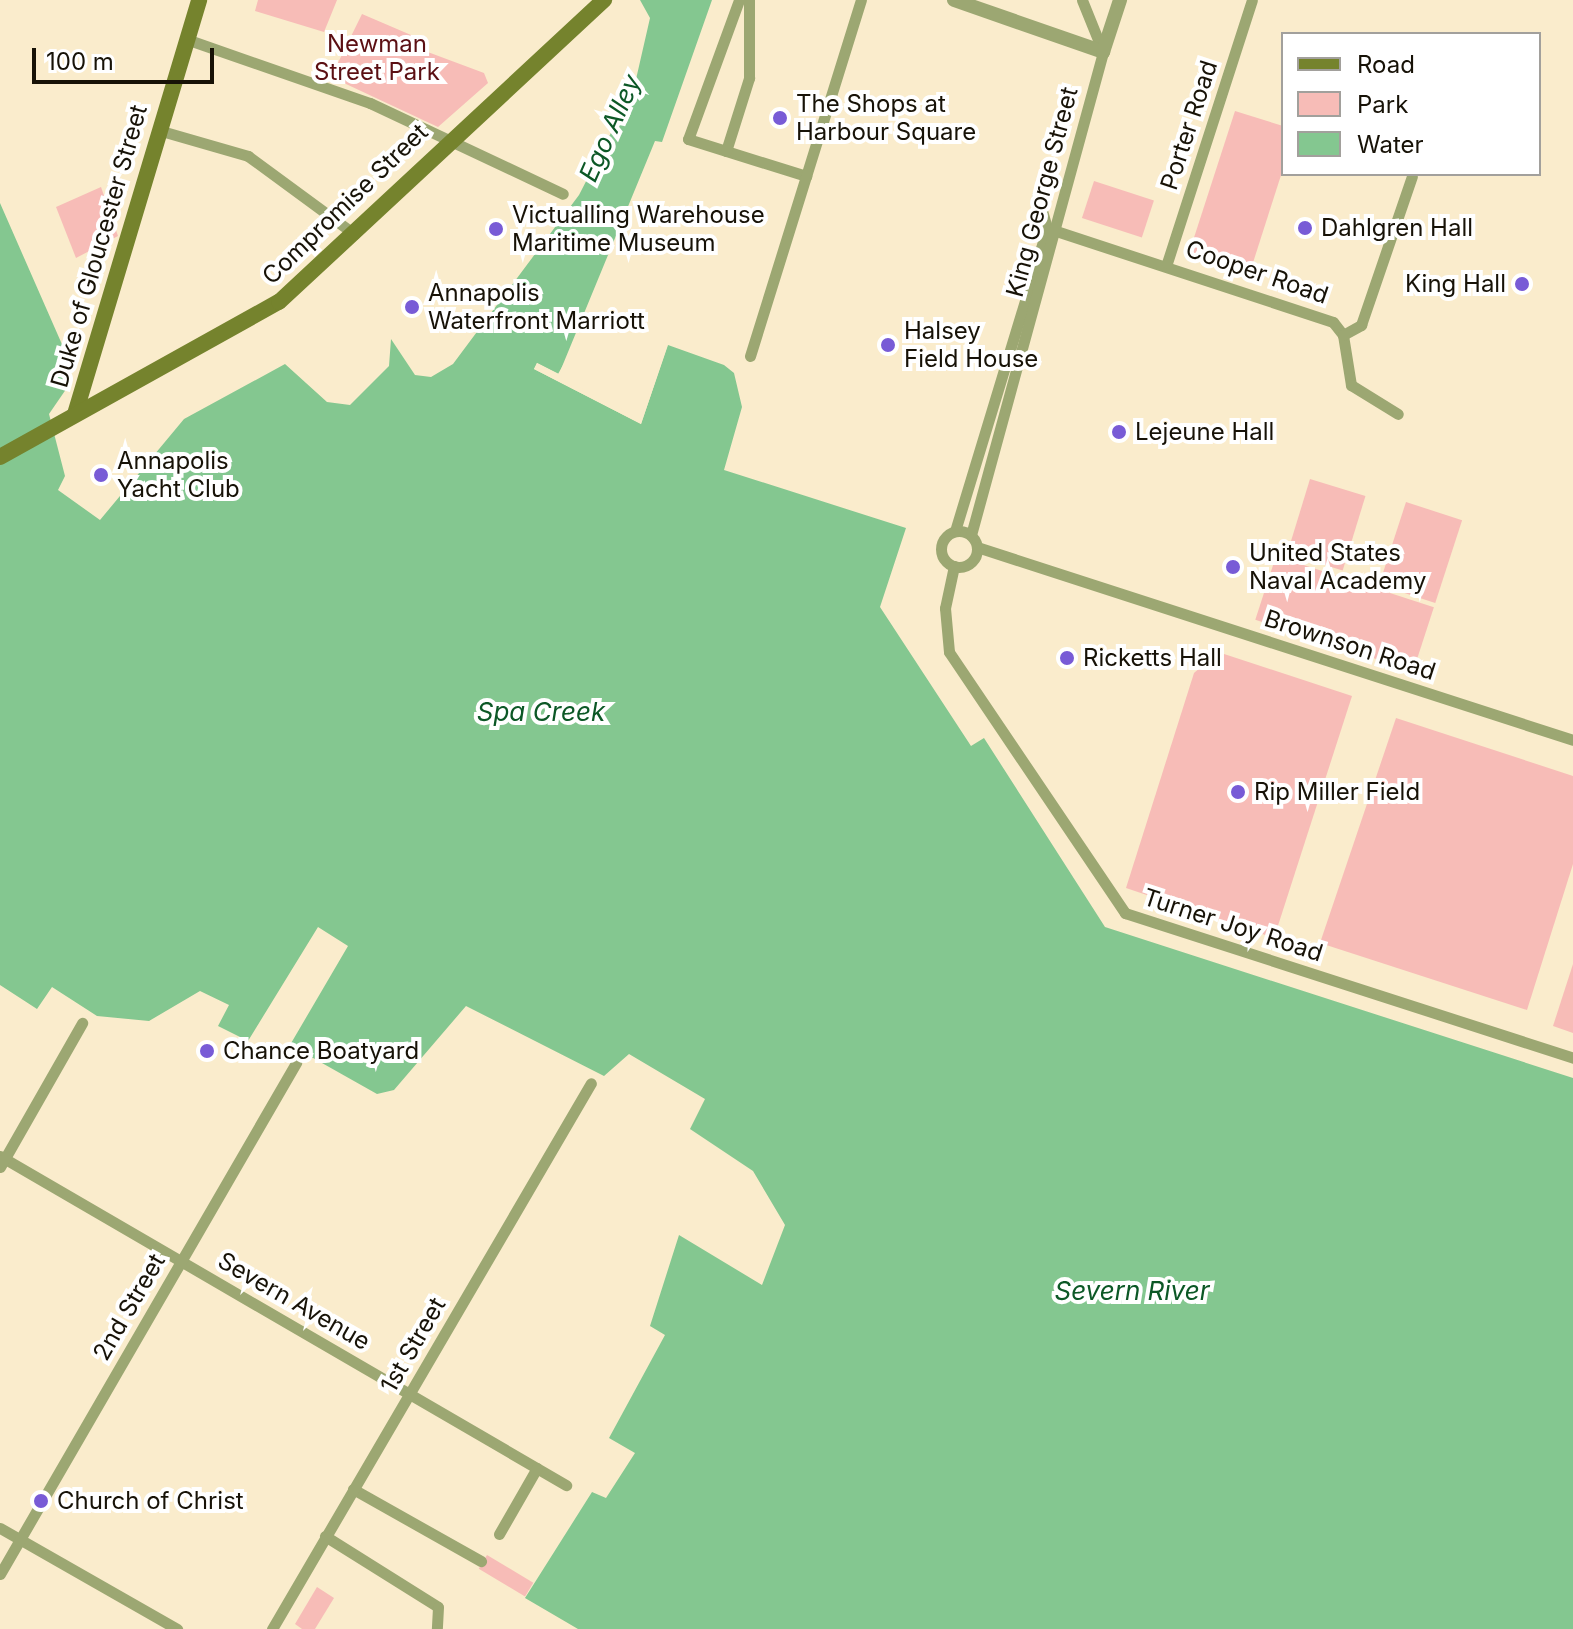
<!DOCTYPE html>
<html>
<head>
<meta charset="utf-8">
<style>
	body { margin:0 }
	#map { position:relative; width:1573px; height:1629px; overflow:hidden; background:#faeccc; font-family:Inter,sans-serif }
	div>[style] { position:absolute }
	.green>* { inset:0; background:#f7bcb7; transform-origin:0 0 }
	.water>* { inset:0; background:#84c790 }
	.pier>* { inset:0; background:#faeccc }
	.minor>* { height:11px; margin:-5.5px; padding:0 5.5px; transform-origin:5.5px; border-radius:5.5px; background:#9ca772 }
	.minor>.ring { margin:-5.5px; padding:0; box-sizing:content-box; background:none; border:11px solid #9ca772; border-radius:50% }
	.tertiary>* { height:14px; margin:-7px; padding:0 7px; transform-origin:7px; border-radius:7px; background:#9ca772 }
	.secondary>* { height:16px; margin:-8px; padding:0 8px; transform-origin:8px; border-radius:8px; background:#75832d }
	.dots>* { width:22px; height:22px; translate:-50% -50%; box-sizing:border-box; border:4px solid #fff; border-radius:50% }
	span { translate:-50% -50%; white-space:nowrap; text-align:center; line-height:1.15; -webkit-text-stroke:8px #fff; paint-order:stroke }
	.park-label { font-size:24px; color:#5b0f13 }
	.poi-label { font-size:24px; color:#171207 }
	.left { translate:0 -50%; text-align:left }
	.right { translate:-100% -50%; text-align:right }
	.street-label { font-size:24px; color:#171207 }
	.water-label { font-size:26px; color:#0c5826; font-style:italic }
	.legend { position:absolute; left:1281px; top:32px; width:260px; height:144px; box-sizing:border-box; background:#fff; border:2px solid #a2a09c; margin:0; padding:10px 14px; list-style:none; font-size:24px; color:#171207 }
	.legend li { display:flex; align-items:center; gap:16px; height:40px }
	.legend b { width:40px; border:2px solid #a2a09c }
	.scale { position:absolute; left:32px; top:48px; width:182px; height:36px; box-sizing:border-box; border:4px solid #171207; border-top:0; padding-left:10px; font-size:24px; line-height:28px; white-space:nowrap; color:#171207; -webkit-text-stroke:6px #fff; paint-order:stroke }
</style>
</head>
<body>
<div id="map">
	<div class="green">
		<i style="clip-path:polygon(258px 0,337px 0,324px 32px,255px 11px)"></i>
		<i style="clip-path:polygon(362px 14px,411px 35px,409px 45px,484px 73px,488px 83px,438px 127px,331px 77px)"></i>
		<i style="clip-path:polygon(1235px 111px,1283px 126px,1283px 169px,1250px 272px,1189px 253px)"></i>
		<i style="left:1094px;top:181px;width:63px;height:39px;rotate:18deg"></i>
		<i style="clip-path:polygon(101px 187px,118px 236px,76px 258px,56px 207px)"></i>
		<i style="left:1310px;top:479px;width:58px;height:78px;rotate:17deg"></i>
		<i style="left:1406px;top:502px;width:59px;height:87px;rotate:18deg"></i>
		<i style="left:1276px;top:556px;width:166px;height:67px;rotate:18deg"></i>
		<i style="clip-path:polygon(1218px 652px,1352px 696px,1274px 938px,1126px 888px,1194px 673px)"></i>
		<i style="clip-path:polygon(1396px 718px,1573px 776px,1573px 864px,1527px 1010px,1320px 943px)"></i>
		<i style="clip-path:polygon(1573px 964px,1573px 1033px,1553px 1026px)"></i>
		<i style="left:487px;top:1555px;width:54px;height:16px;rotate:31deg"></i>
		<i style="clip-path:polygon(317px 1587px,334px 1598px,315px 1629px,302px 1629px,295px 1624px)"></i>
	</div>
	<div class="water">
		<i style="clip-path:polygon(640px 0,712px 0,662px 142px,655px 141px,559px 374px,537px 363px,534px 369px,641px 424px,668px 345px,724px 365px,734px 373px,742px 407px,724px 470px,906px 528px,880px 607px,971px 746px,984px 738px,1105px 927px,1573px 1078px,1573px 1629px,578px 1629px,525px 1598px,592px 1492px,606px 1498px,635px 1453px,609px 1438px,665px 1335px,650px 1326px,679px 1235px,762px 1285px,785px 1225px,753px 1171px,690px 1129px,705px 1099px,629px 1054px,604px 1076px,466px 1006px,394px 1090px,377px 1094px,290px 1045px,348px 946px,318px 927px,248px 1041px,218px 1026px,229px 1005px,200px 991px,149px 1021px,97px 1016px,52px 987px,37px 1009px,0 985px,0 203px,68px 358px,71px 382px,49px 414px,65px 476px,58px 490px,100px 520px,184px 419px,285px 364px,327px 402px,350px 405px,389px 366px,391px 339px,415px 375px,431px 377px,453px 364px,579px 195px,634px 88px,650px 18px)"></i>
	</div>
	<div class="pier">
		<i style="clip-path:polygon(669px 341px,641px 424px,534px 369px,537px 363px,558px 374px,566px 360px,561px 378px,639px 418px)"></i>
	</div>
	<div class="minor">
		<i style="left:739px;top:0;width:148px;rotate:110.1deg"></i>
		<i style="left:688px;top:139px;width:124px;rotate:17.4deg"></i>
		<i style="left:186px;top:39px;width:195px;rotate:19.2deg"></i>
		<i style="left:370px;top:103px;width:213px;rotate:25.2deg"></i>
		<i style="left:158px;top:130px;width:94px;rotate:16.1deg"></i>
		<i style="left:248px;top:156px;width:132px;rotate:36.3deg"></i>
		<i style="left:726px;top:151px;width:77px;rotate:-72.5deg"></i>
		<i style="left:749px;top:78px;width:78px;rotate:-90deg"></i>
		<i style="left:1047px;top:228px;width:301px;rotate:18.2deg"></i>
		<i style="left:1333px;top:322px;width:16px;rotate:52deg"></i>
		<i style="left:1343px;top:335px;width:51px;rotate:80.9deg"></i>
		<i style="left:1351px;top:385px;width:55px;rotate:31.7deg"></i>
		<i style="left:1167px;top:263px;width:276px;rotate:-72.1deg"></i>
		<i style="left:1343px;top:335px;width:21px;rotate:-29deg"></i>
		<i style="left:1361px;top:325px;width:157px;rotate:-71.1deg"></i>
		<i style="left:750px;top:356px;width:373px;rotate:-72.7deg"></i>
		<i class="ring" style="left:941px;top:531px;width:25px;height:25px"></i>
		<i style="left:955px;top:531px;width:317px;rotate:-73.1deg"></i>
		<i style="left:1047px;top:228px;width:35px;rotate:-106deg"></i>
		<i style="left:971px;top:535px;width:501px;rotate:-74.71deg"></i>
		<i style="left:1103px;top:52px;width:56px;rotate:-112deg"></i>
		<i style="left:977px;top:547px;width:626px;rotate:17.94deg"></i>
		<i style="left:954px;top:566px;width:43px;rotate:102.1deg"></i>
		<i style="left:945px;top:608px;width:44px;rotate:84.8deg"></i>
		<i style="left:949px;top:652px;width:315px;rotate:56deg"></i>
		<i style="left:1125px;top:913px;width:471px;rotate:17.9deg"></i>
		<i style="left:0;top:1156px;width:655px;rotate:30.17deg"></i>
		<i style="left:0;top:1167px;width:166px;rotate:-60.3deg"></i>
		<i style="left:353px;top:1489px;width:147px;rotate:29.4deg"></i>
		<i style="left:0;top:1528px;width:204px;rotate:29.7deg"></i>
		<i style="left:499px;top:1534px;width:76px;rotate:-60.1deg"></i>
		<i style="left:325px;top:1536px;width:133px;rotate:32.1deg"></i>
		<i style="left:438px;top:1607px;width:22px;rotate:93deg"></i>
		<i style="left:0;top:1574px;width:591px;rotate:-59.92deg"></i>
		<i style="left:272px;top:1629px;width:632px;rotate:-59.7deg"></i>
	</div>
	<div class="tertiary">
		<i style="left:954px;top:0;width:158px;rotate:19.2deg"></i>
		<i style="left:1103px;top:52px;width:55px;rotate:-71.9deg"></i>
	</div>
	<div class="secondary">
		<i style="left:75px;top:414px;width:432px;rotate:-73.3deg"></i>
		<i style="left:0;top:457px;width:319px;rotate:-29.1deg"></i>
		<i style="left:279px;top:302px;width:444px;rotate:-42.9deg"></i>
	</div>
	<div class="dots">
		<i style="left:780px;top:118px;background:#785bd6"></i>
		<i style="left:1305px;top:228px;background:#785bd6"></i>
		<i style="left:496px;top:229px;background:#785bd6"></i>
		<i style="left:1522px;top:284px;background:#785bd6"></i>
		<i style="left:412px;top:307px;background:#785bd6"></i>
		<i style="left:888px;top:345px;background:#785bd6"></i>
		<i style="left:1119px;top:432px;background:#785bd6"></i>
		<i style="left:101px;top:475px;background:#785bd6"></i>
		<i style="left:1233px;top:567px;background:#785bd6"></i>
		<i style="left:1067px;top:658px;background:#785bd6"></i>
		<i style="left:1238px;top:792px;background:#785bd6"></i>
		<i style="left:207px;top:1051px;background:#785bd6"></i>
		<i style="left:41px;top:1501px;background:#785bd6"></i>
	</div>
	<div class="park-label">
		<span style="left:377px;top:58px">Newman<br>Street Park</span>
	</div>
	<div class="poi-label">
		<span class="left" style="left:796px;top:118px">The Shops at<br>Harbour Square</span>
		<span class="left" style="left:512px;top:229px">Victualling Warehouse<br>Maritime Museum</span>
		<span class="left" style="left:1321px;top:228px">Dahlgren Hall</span>
		<span class="right" style="left:1506px;top:284px">King Hall</span>
		<span class="left" style="left:428px;top:307px">Annapolis<br>Waterfront Marriott</span>
		<span class="left" style="left:904px;top:345px">Halsey<br>Field House</span>
		<span class="left" style="left:1135px;top:432px">Lejeune Hall</span>
		<span class="left" style="left:117px;top:475px">Annapolis<br>Yacht Club</span>
		<span class="left" style="left:1249px;top:567px">United States<br>Naval Academy</span>
		<span class="left" style="left:1083px;top:658px">Ricketts Hall</span>
		<span class="left" style="left:1254px;top:792px">Rip Miller Field</span>
		<span class="left" style="left:223px;top:1051px">Chance Boatyard</span>
		<span class="left" style="left:57px;top:1501px">Church of Christ</span>
	</div>
	<div class="street-label">
		<span style="left:1189px;top:125px;rotate:-72deg">Porter Road</span>
		<span style="left:1042px;top:192px;rotate:-75deg">King George Street</span>
		<span style="left:345px;top:204px;rotate:-44deg">Compromise Street</span>
		<span style="left:99px;top:246px;rotate:-74deg">Duke of Gloucester Street</span>
		<span style="left:1257px;top:272px;rotate:19deg">Cooper Road</span>
		<span style="left:1350px;top:645px;rotate:18deg">Brownson Road</span>
		<span style="left:1233px;top:925px;rotate:18deg">Turner Joy Road</span>
		<span style="left:294px;top:1301px;rotate:30deg">Severn Avenue</span>
		<span style="left:129px;top:1307px;rotate:-60deg">2nd Street</span>
		<span style="left:413px;top:1345px;rotate:-60deg">1st Street</span>
	</div>
	<div class="water-label">
		<span style="left:610px;top:128px;rotate:-66deg">Ego Alley</span>
		<span style="left:541px;top:712px">Spa Creek</span>
		<span style="left:1132px;top:1291px">Severn River</span>
	</div>
	<ul class="legend">
	<li><b style="height:10px;background:#75832d"></b>Road</li>
	<li><b style="height:22px;background:#f7bcb7"></b>Park</li>
	<li><b style="height:22px;background:#84c790"></b>Water</li>
	</ul>
	<div class="scale">100 m</div>
</div>
</body>
</html>
